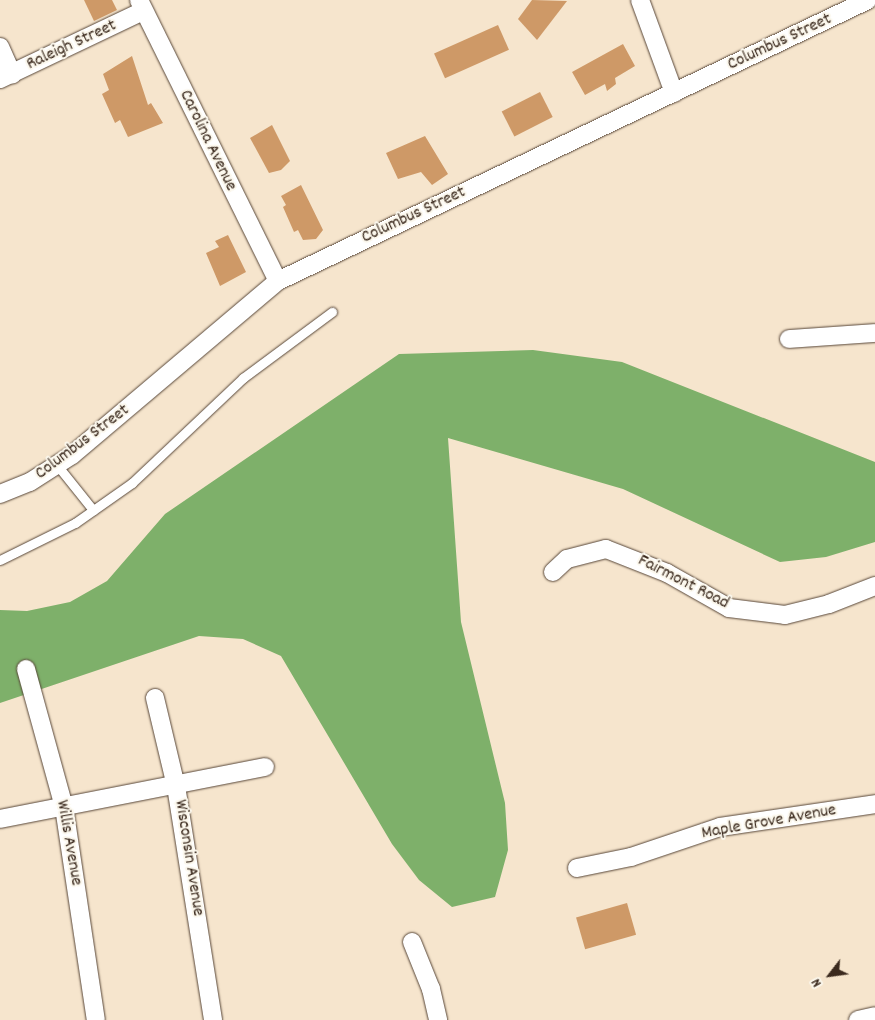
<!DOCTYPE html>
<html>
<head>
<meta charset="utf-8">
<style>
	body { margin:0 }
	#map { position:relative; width:875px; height:1020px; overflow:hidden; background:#f6e5cd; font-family:Dekko,sans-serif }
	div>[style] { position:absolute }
	.forest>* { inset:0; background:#7eb06a }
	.building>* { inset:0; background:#ce9967; transform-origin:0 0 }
	.roads { filter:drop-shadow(0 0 1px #574638) drop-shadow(0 0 1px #574638) }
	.service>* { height:9px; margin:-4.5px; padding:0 4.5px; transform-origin:4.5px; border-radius:4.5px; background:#fff }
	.minor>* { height:18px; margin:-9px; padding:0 9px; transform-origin:9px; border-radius:9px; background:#fff }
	span { translate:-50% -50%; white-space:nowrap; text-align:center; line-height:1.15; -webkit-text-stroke:4px #fbf7ec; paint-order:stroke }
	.street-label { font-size:18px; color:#3b2a1e }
	.north { position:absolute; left:805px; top:950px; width:50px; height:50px; -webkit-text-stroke:4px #fbf7ec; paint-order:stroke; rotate:240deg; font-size:14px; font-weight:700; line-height:20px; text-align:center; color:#3b2a1e }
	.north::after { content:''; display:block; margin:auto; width:18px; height:22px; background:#3b2a1e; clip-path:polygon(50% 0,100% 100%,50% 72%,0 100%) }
</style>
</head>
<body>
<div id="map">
	<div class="forest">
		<i style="clip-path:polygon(533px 350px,622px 362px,875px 462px,875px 542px,826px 557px,780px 562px,623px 489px,448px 438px,461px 622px,505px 803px,508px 850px,495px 897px,452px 907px,419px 880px,392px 844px,281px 656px,243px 639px,199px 636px,0 703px,0 610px,27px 611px,70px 602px,107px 581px,165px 514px,399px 354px)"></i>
	</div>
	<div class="building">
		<i style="clip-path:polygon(84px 0,112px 0,117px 10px,94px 21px)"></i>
		<i style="clip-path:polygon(532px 0,567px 1px,537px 40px,518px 19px)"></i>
		<i style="left:498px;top:25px;width:27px;height:70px;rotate:66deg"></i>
		<i style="clip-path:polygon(623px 44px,635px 66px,615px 78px,616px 84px,607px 91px,605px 84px,585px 95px,572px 72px)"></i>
		<i style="clip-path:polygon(132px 56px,148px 105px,151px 103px,163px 123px,128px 137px,120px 120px,115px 123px,102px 94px,109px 90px,103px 74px)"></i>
		<i style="left:540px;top:92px;width:28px;height:43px;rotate:63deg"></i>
		<i style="clip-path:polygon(272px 125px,290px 161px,281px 170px,269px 173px,250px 138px)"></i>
		<i style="clip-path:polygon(425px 136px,448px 174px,432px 185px,421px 172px,398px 179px,386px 153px)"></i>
		<i style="clip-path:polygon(301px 185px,323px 230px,316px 239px,303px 240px,298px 230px,294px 232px,283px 207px,286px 205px,281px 196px)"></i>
		<i style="clip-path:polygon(228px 235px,246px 272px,220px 286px,206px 253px,219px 247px,215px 241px)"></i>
		<i style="left:627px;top:903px;width:33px;height:53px;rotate:74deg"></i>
	</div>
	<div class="roads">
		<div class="service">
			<i style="left:57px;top:465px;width:58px;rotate:51.3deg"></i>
			<i style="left:0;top:560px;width:84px;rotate:-26.3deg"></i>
			<i style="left:75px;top:523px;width:70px;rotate:-35.1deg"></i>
			<i style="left:132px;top:483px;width:153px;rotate:-43.4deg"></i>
			<i style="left:243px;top:378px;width:111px;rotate:-36.6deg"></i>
		</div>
		<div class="minor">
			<i style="left:139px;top:0;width:313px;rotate:63.7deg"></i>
			<i style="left:640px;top:0;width:99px;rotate:69.9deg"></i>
			<i style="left:0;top:47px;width:30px;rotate:66deg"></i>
			<i style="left:0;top:79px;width:158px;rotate:-25.4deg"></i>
			<i style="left:789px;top:339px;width:86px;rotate:-4deg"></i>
			<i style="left:0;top:494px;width:32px;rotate:-22deg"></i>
			<i style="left:30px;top:482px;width:50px;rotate:-32.7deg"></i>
			<i style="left:72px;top:455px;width:270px;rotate:-40.2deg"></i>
			<i style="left:278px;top:281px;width:653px;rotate:-25.47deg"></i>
			<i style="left:553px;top:572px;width:19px;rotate:-43deg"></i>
			<i style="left:567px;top:559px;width:40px;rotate:-14.4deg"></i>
			<i style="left:606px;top:549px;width:66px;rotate:21.5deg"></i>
			<i style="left:667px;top:573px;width:71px;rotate:29.4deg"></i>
			<i style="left:729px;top:608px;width:56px;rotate:7.1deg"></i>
			<i style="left:785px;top:615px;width:45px;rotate:-14deg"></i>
			<i style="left:829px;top:604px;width:49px;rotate:-21.4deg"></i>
			<i style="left:26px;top:669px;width:143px;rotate:74.6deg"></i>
			<i style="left:64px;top:807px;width:215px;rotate:81.5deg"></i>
			<i style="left:155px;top:698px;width:90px;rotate:76.6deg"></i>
			<i style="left:176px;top:786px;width:237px;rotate:81deg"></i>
			<i style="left:0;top:819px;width:270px;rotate:-11.1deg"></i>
			<i style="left:577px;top:868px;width:55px;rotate:-11.5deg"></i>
			<i style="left:631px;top:857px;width:94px;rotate:-18.6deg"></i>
			<i style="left:720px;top:827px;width:157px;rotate:-8.4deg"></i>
			<i style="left:412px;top:942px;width:51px;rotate:68deg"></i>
			<i style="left:431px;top:989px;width:32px;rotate:77deg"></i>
			<i style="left:858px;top:1020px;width:17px;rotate:-13deg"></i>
		</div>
	</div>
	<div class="street-label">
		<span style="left:780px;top:43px;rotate:-25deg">Columbus Street</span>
		<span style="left:72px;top:46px;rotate:-25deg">Raleigh Street</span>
		<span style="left:207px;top:141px;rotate:64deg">Carolina Avenue</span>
		<span style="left:414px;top:216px;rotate:-25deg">Columbus Street</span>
		<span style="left:83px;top:443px;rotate:-37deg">Columbus Street</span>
		<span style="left:683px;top:583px;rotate:27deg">Fairmont Road</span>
		<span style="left:769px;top:823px;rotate:-10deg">Maple Grove Avenue</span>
		<span style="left:68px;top:843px;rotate:80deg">Willis Avenue</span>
		<span style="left:188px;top:858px;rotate:81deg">Wisconsin Avenue</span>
	</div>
	<div class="north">N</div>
</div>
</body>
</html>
